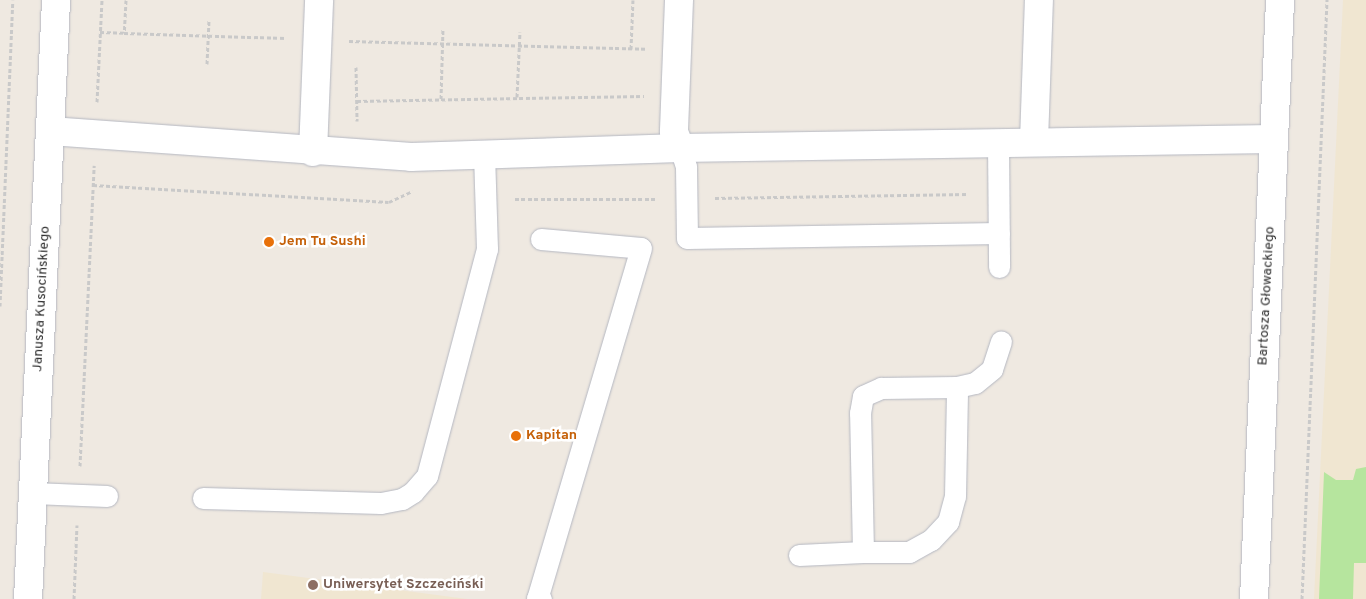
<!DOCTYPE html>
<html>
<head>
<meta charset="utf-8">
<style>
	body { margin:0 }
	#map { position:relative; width:1366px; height:599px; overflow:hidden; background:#efe9e1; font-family:Overpass,sans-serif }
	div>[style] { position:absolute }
	.education>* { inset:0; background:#f0e6d1 }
	.green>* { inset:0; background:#b6e59e }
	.path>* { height:3px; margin-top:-1.5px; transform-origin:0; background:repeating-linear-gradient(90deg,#c9c9c9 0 4px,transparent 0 6.5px) }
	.roads { filter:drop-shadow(0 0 1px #b4b7c1) drop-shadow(0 0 1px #b4b7c1) }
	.lane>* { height:21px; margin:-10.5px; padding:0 10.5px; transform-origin:10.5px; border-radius:10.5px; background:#fff }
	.street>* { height:28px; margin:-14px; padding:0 14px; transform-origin:14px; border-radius:14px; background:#fff }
	.dots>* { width:14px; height:14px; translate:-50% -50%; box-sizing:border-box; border:2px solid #fff; border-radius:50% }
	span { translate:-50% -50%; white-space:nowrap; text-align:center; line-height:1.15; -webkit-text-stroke:5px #fff; paint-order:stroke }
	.food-label { font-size:14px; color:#c56008; font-weight:700 }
	.left { translate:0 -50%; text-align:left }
	.street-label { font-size:14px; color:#2e2e2e }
	.education-label { font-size:14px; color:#785e54; font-weight:700 }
</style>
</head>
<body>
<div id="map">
	<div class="education">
		<i style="clip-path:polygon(1343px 0,1366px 0,1366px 599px,1314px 599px)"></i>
		<i style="clip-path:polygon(263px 572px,467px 599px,261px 599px)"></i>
	</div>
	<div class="green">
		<i style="clip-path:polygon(1366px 467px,1366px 563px,1354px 563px,1353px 599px,1319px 599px,1324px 472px,1336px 480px,1353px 480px,1356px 469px)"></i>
	</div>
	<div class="path">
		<i style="left:126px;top:0;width:33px;rotate:93deg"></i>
		<i style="left:124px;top:33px;width:162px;rotate:1.8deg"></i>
		<i style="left:100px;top:32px;width:24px;rotate:2deg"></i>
		<i style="left:349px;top:41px;width:297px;rotate:1.5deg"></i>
		<i style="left:631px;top:49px;width:49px;rotate:-87.7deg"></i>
		<i style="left:207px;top:64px;width:44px;rotate:-87.4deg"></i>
		<i style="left:356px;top:67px;width:54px;rotate:88.9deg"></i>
		<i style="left:517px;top:97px;width:65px;rotate:-87.4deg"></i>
		<i style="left:441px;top:99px;width:71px;rotate:-88.4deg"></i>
		<i style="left:357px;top:101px;width:287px;rotate:-1deg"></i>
		<i style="left:97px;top:102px;width:102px;rotate:-87.2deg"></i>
		<i style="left:93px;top:185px;width:296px;rotate:3.3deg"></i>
		<i style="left:389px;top:202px;width:26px;rotate:-25deg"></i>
		<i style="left:715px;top:198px;width:253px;rotate:-0.9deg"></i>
		<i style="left:515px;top:199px;width:143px"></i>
		<i style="left:0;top:306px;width:306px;rotate:-87.6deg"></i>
		<i style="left:80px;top:466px;width:301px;rotate:-87.3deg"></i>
		<i style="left:74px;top:599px;width:74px;rotate:-87.7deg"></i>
		<i style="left:1302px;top:599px;width:600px;rotate:-87.61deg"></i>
	</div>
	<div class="roads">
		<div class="lane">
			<i style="left:998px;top:142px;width:125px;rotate:89.5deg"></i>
			<i style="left:680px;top:148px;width:20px;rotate:72deg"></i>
			<i style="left:686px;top:167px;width:71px;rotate:89.2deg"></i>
			<i style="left:687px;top:238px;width:312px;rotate:-0.9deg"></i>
			<i style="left:541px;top:239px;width:100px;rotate:5.1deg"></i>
			<i style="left:641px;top:248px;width:365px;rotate:106.5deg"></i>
			<i style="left:537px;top:598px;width:4px;rotate:14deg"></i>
			<i style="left:33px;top:493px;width:74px;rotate:2.3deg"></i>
			<i style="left:203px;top:498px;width:178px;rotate:1.6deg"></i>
			<i style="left:381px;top:503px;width:21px;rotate:-11deg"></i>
			<i style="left:402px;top:499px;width:13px;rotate:-32deg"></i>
			<i style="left:413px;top:492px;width:21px;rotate:-49deg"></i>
			<i style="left:427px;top:476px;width:235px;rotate:-75.2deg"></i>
			<i style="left:487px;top:249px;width:94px;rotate:-91.8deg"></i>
			<i style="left:863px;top:552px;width:46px"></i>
			<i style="left:909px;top:552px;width:25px;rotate:-29deg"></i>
			<i style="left:931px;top:540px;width:25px;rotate:-47deg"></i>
			<i style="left:948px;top:522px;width:27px;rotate:-75deg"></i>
			<i style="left:955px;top:496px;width:109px;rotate:-88.9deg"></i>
			<i style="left:799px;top:555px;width:64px;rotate:-2.7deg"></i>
			<i style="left:863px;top:552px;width:139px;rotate:-91.2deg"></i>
			<i style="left:860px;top:413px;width:17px;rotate:-80deg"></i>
			<i style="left:863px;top:396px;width:20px;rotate:-24deg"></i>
			<i style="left:881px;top:388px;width:76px;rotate:-0.8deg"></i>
			<i style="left:957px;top:387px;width:18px;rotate:-13deg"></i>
			<i style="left:975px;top:383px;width:22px;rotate:-39deg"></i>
			<i style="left:992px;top:369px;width:29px;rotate:-72deg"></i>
		</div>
		<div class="street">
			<i style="left:679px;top:0;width:132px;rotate:92.2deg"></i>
			<i style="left:674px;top:132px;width:17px;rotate:69deg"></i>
			<i style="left:50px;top:131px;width:362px;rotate:4.1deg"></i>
			<i style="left:411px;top:157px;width:269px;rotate:-1.9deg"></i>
			<i style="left:680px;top:148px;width:594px;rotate:-0.87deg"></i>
			<i style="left:1034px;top:141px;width:141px;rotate:-88deg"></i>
			<i style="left:313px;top:152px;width:152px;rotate:-87.7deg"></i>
			<i style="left:28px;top:599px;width:600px;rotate:-87.32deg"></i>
			<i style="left:1254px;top:599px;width:600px;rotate:-87.51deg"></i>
		</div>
	</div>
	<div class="dots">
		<i style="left:269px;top:242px;background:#e8710a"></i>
		<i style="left:516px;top:436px;background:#e8710a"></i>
		<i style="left:313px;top:585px;background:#8d6e63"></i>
	</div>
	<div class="food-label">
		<span class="left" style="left:279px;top:242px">Jem Tu Sushi</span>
		<span class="left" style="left:526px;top:436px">Kapitan</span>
	</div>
	<div class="street-label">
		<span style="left:1267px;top:296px;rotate:-87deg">Bartosza Głowackiego</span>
		<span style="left:42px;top:299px;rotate:-87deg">Janusza Kusocińskiego</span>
	</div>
	<div class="education-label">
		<span class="left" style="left:323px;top:585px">Uniwersytet Szczeciński</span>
	</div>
</div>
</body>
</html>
